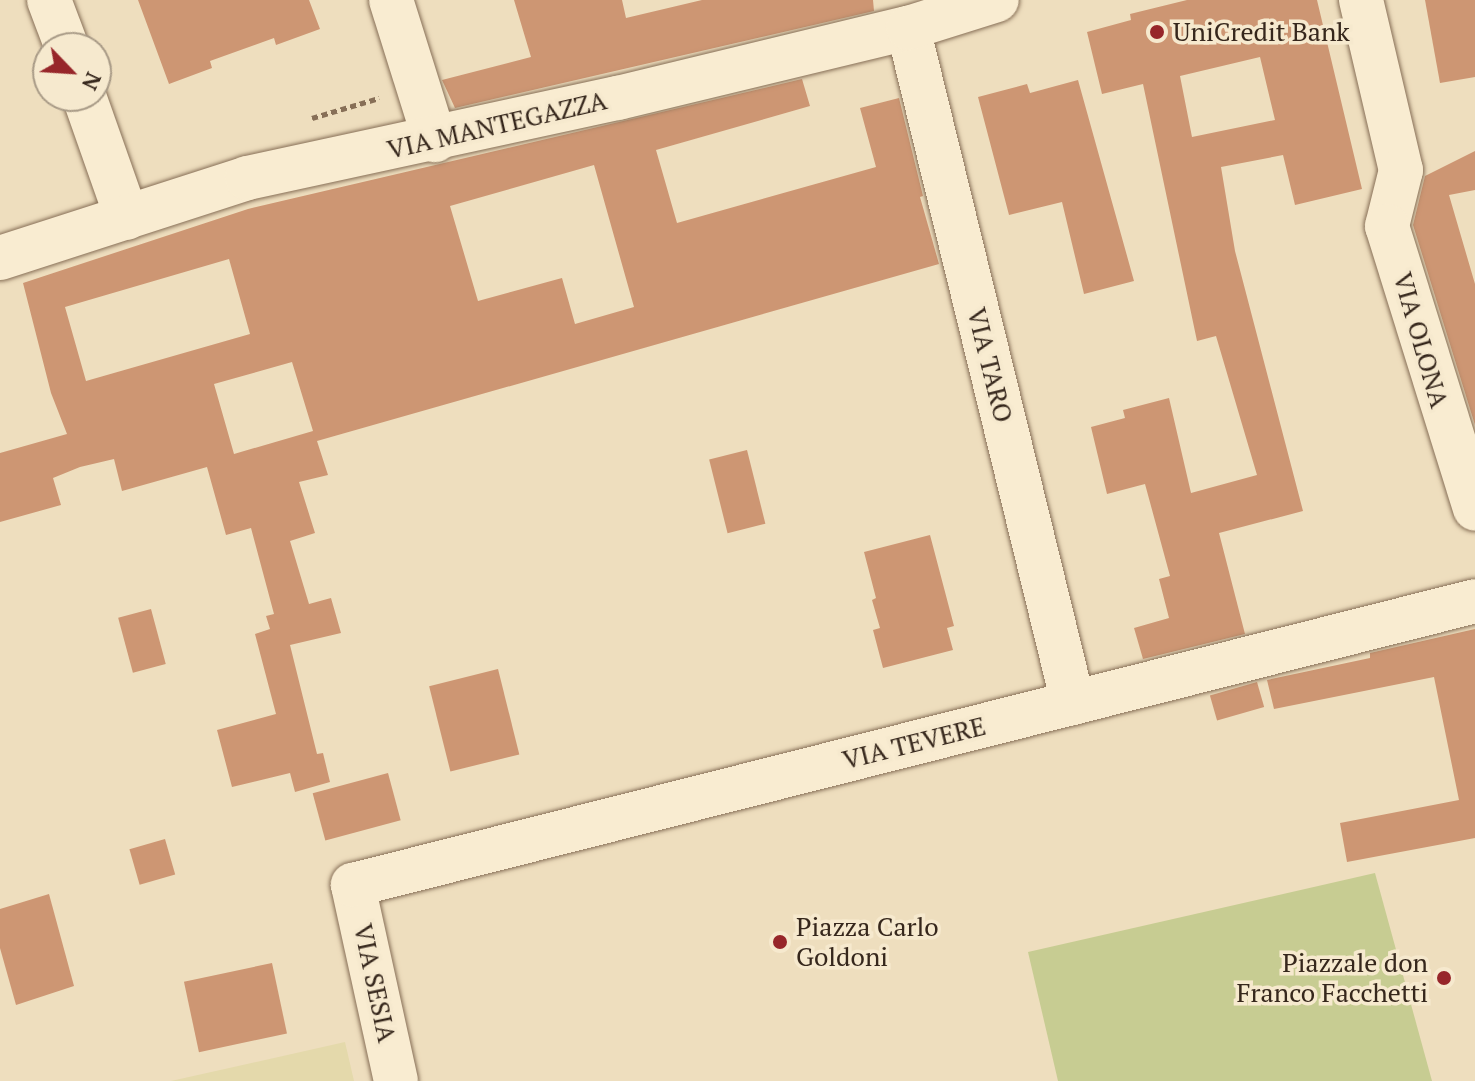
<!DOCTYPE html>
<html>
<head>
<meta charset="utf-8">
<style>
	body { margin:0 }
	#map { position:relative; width:1475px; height:1081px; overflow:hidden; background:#eedebe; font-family:"PT Serif",serif }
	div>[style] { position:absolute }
	.farmland>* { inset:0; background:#e4d9ab }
	.green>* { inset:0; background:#c7cc92 }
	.building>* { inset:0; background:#cd9673; transform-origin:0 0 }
	.path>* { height:5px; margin-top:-2.5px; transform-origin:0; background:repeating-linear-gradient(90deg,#876f57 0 6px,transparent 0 10px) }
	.roads { filter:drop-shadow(0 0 2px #876f57) drop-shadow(0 0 2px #876f57) }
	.street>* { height:44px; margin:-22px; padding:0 22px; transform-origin:22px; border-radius:22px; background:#f9ecd1 }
	.dots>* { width:22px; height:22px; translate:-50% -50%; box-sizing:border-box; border:4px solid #f6e9ce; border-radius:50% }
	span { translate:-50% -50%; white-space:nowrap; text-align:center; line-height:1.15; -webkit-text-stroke:7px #f6e9ce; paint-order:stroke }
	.poi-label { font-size:26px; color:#36271c }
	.left { translate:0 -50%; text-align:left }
	.right { translate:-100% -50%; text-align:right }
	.street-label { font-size:26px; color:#36271c }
	.north { position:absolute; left:32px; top:32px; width:80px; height:80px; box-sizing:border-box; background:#f6e9ce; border:2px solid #a99b87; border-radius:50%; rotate:115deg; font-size:22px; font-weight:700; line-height:32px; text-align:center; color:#36271c }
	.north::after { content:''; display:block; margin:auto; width:28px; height:36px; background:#97262a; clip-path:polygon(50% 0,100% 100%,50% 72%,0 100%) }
</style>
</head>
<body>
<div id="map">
	<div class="farmland">
		<i style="clip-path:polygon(345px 1042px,354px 1081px,171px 1081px)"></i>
	</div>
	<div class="green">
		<i style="clip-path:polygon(1375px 873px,1432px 1081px,1058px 1081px,1028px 952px)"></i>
	</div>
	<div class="building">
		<i style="clip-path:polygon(138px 0,309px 0,320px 29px,276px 45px,274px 38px,210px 61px,212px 68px,169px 84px)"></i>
		<i style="clip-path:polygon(514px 0,622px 0,626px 18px,702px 0,873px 0,874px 11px,455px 108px,442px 80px,531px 57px)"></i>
		<i style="clip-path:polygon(evenodd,1187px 0,1317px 0,1362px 189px,1295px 205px,1283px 155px,1221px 167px,1235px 251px,1303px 511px,1219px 533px,1245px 634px,1143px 659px,1134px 628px,1169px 618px,1159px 579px,1170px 576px,1145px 484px,1107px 494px,1091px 427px,1125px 418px,1123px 410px,1169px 398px,1191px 493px,1257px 475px,1216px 336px,1197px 341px,1143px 84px,1102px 94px,1087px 32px,1131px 20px,1130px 14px,1187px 0,1260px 57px,1275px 120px,1192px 137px,1180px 76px,1260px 57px)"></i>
		<i style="clip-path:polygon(1425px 0,1475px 0,1475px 77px,1440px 83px)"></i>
		<i style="clip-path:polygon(evenodd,802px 79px,810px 106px,656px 150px,677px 223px,876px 167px,860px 108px,899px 98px,923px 196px,920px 197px,939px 264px,317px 441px,328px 475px,299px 482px,315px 533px,290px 541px,309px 604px,331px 598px,341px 633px,290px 645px,317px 754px,323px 753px,330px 782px,295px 792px,290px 773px,232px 787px,217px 730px,276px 714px,255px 634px,270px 629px,266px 616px,274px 614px,251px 528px,226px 535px,207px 467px,122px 491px,114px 459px,80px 467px,53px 478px,61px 505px,0 522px,0 453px,67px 434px,51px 393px,23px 283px,248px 209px,802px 79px,594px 165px,634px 307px,575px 324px,562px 278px,478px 301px,450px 206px,594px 165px,802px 79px,229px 259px,250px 334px,86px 381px,65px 307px,229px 259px,802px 79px,292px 362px,313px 431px,234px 454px,214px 384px,292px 362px)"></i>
		<i style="clip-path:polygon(1078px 80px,1134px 281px,1084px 294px,1062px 202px,1009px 215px,978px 97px,1027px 84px,1030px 93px)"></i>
		<i style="clip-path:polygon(1475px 151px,1475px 190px,1449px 195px,1475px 284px,1475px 425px,1413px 225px,1425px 176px)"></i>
		<i style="left:747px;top:450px;width:76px;height:39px;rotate:76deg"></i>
		<i style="clip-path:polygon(930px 535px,954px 626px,947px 628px,953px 650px,883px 668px,873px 630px,880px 628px,872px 600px,876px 598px,864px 552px)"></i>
		<i style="left:151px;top:609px;width:57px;height:34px;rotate:75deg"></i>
		<i style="clip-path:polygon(1475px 629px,1475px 838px,1347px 862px,1340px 823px,1459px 800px,1434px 677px,1274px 709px,1267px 680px,1370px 658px,1370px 653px)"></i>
		<i style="left:498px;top:669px;width:88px;height:71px;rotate:76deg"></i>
		<i style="left:1257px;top:682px;width:26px;height:49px;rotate:74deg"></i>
		<i style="left:388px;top:773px;width:49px;height:78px;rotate:75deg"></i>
		<i style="left:165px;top:839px;width:37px;height:37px;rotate:74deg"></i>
		<i style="clip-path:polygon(49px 894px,74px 986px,16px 1005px,0 948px,0 909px)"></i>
		<i style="left:272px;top:963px;width:72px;height:90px;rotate:78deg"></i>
	</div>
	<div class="path">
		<i style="left:312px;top:118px;width:70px;rotate:-16.6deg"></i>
	</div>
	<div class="roads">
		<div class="street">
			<i style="left:49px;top:0;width:51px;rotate:69.4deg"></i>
			<i style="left:391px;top:0;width:147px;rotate:72.6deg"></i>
			<i style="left:1361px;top:0;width:175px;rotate:76.8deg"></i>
			<i style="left:1401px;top:170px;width:58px;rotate:104deg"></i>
			<i style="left:1387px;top:226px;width:296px;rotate:72.7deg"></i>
			<i style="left:908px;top:28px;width:695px;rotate:76.26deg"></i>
			<i style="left:84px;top:96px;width:129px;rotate:70.6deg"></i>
			<i style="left:0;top:258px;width:260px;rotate:-17.9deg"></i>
			<i style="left:247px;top:178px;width:380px;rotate:-12.2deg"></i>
			<i style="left:618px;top:98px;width:298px;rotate:-13.6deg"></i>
			<i style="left:908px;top:28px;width:93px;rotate:-17.5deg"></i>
			<i style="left:396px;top:1081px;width:201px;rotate:-102.4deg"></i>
			<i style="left:353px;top:885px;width:1157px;rotate:-14.2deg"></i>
		</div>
	</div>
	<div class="dots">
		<i style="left:1157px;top:32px;background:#97262a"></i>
		<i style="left:780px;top:942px;background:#97262a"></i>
		<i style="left:1444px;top:978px;background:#97262a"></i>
	</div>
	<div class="poi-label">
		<span class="left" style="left:1173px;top:32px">UniCredit Bank</span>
		<span class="left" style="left:796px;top:942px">Piazza Carlo<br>Goldoni</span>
		<span class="right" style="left:1428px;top:978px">Piazzale don<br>Franco Facchetti</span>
	</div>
	<div class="street-label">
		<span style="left:497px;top:125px;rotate:-13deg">VIA MANTEGAZZA</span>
		<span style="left:1421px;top:340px;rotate:74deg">VIA OLONA</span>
		<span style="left:990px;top:365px;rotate:76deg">VIA TARO</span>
		<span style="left:914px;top:743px;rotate:-14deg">VIA TEVERE</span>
		<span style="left:375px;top:983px;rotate:78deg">VIA SESIA</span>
	</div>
	<div class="north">N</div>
</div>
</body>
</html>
